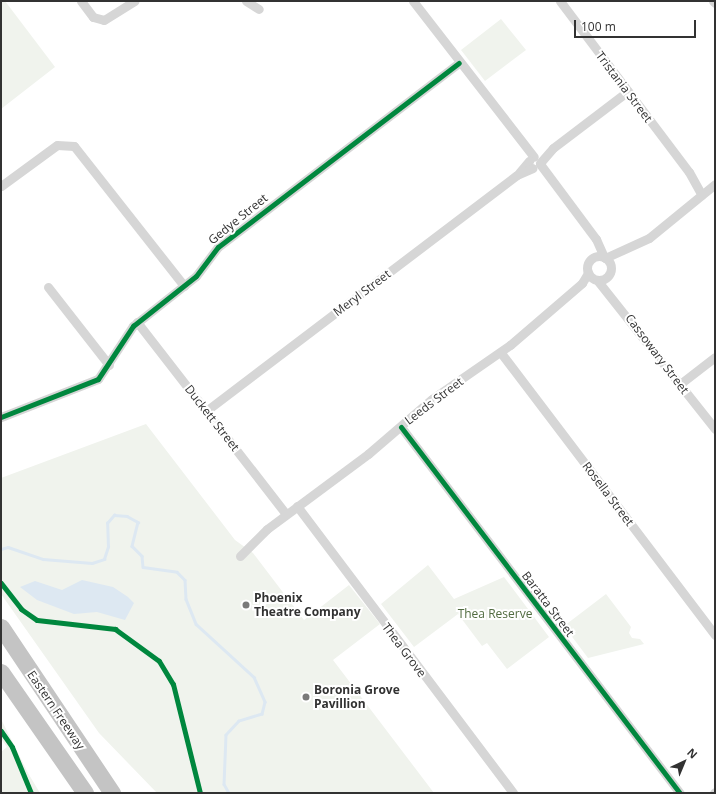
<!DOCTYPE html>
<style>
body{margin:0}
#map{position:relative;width:716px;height:794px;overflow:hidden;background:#fff;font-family:"Open Sans",sans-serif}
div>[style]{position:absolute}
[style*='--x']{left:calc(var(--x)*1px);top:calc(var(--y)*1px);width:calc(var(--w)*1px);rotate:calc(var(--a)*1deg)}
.green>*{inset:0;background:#f0f3ed}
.water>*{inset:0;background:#dde8f2}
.stream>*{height:2.5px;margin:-1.25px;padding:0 1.25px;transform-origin:1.25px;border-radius:1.25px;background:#dde8f2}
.minor>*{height:9px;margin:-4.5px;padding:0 4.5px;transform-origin:4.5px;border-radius:4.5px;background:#d6d6d6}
.minor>.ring{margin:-4.5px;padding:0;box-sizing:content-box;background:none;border:9px solid #d6d6d6;border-radius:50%}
.motorway>*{height:17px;margin:-8.5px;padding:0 8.5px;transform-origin:8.5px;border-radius:8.5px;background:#c4c4c4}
.cycleway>*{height:5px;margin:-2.5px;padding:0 2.5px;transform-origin:2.5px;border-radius:2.5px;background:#00873e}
.dots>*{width:11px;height:11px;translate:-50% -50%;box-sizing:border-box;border:2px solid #fff;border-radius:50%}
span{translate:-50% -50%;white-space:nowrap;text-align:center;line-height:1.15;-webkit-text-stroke:4px #fff;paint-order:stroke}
.street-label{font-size:12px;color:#323232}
.poi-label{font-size:12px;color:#323232;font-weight:700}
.left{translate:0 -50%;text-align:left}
.park-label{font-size:12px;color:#526c41}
.frame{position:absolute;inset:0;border:2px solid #323232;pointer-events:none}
.north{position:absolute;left:664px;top:742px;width:40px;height:40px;-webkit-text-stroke:3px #fff;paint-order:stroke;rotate:44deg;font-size:11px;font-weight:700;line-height:16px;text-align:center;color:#323232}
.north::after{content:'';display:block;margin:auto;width:14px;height:18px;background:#323232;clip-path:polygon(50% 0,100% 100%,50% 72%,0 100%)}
.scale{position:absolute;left:574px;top:20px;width:122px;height:18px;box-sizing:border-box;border:2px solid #323232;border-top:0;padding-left:5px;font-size:12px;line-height:14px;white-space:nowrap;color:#323232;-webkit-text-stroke:3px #fff;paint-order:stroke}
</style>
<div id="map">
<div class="green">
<i style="clip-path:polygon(1px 1px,5px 1px,55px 67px,1px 109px)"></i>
<i style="clip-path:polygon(501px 19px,526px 50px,485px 81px,461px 50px)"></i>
<i style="clip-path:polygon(146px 424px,235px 540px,253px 553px,304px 620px,349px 585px,380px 624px,333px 660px,434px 793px,157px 793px,99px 733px,1px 594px,1px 478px)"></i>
<i style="clip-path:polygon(428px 565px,454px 599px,504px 577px,549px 637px,507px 669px,487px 643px,482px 646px,458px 614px,414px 647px,381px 604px)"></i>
<i style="clip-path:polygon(606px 594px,631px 627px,629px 633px,632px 638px,640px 639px,644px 644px,588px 658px,564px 626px)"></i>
<i style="clip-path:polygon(1px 719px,28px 773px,40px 793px,1px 793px,1px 752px,7px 747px,1px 739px)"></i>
</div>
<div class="water">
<i style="clip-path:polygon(82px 580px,113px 587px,128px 597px,134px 603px,125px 620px,97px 612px,74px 614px,37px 600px,20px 587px,35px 581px,62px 590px)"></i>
</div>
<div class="stream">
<i style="--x:1;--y:549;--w:7;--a:-16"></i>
<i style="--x:8;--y:547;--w:37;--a:19"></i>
<i style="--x:43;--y:559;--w:49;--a:4.7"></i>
<i style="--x:92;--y:563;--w:13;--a:-18"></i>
<i style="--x:104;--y:559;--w:13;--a:-72"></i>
<i style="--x:108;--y:547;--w:24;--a:-92"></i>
<i style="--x:107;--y:523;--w:11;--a:-49"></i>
<i style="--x:114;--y:515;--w:13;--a:4"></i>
<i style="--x:127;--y:516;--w:13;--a:29"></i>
<i style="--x:138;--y:522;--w:25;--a:104"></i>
<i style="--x:132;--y:546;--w:14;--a:45"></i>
<i style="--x:142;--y:556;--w:11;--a:85"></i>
<i style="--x:143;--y:567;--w:34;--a:8"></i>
<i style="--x:177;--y:572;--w:11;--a:45"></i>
<i style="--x:185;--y:580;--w:19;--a:87"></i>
<i style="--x:186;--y:599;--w:27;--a:68"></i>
<i style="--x:196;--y:624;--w:79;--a:42.4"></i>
<i style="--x:254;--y:677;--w:27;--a:66"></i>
<i style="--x:265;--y:702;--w:12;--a:104"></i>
<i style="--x:262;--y:714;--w:24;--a:163"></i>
<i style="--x:239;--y:721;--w:19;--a:133"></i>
<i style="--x:226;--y:735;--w:49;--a:92.3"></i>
<i style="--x:224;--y:784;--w:10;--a:61"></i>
</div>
<div class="minor">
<i style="--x:81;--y:1;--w:20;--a:53"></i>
<i style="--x:93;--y:17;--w:11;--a:15"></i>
<i style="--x:104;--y:20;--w:36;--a:-32"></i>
<i style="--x:246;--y:1;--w:15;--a:32"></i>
<i style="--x:413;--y:1;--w:197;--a:52.2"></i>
<i style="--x:560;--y:1;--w:214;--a:53"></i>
<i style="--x:689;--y:172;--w:26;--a:61"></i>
<i style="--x:713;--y:1;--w:3;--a:45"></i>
<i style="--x:540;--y:163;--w:20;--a:-49"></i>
<i style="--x:553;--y:148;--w:94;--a:-37.2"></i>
<i style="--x:540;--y:164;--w:94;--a:53.3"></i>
<i style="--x:596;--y:239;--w:20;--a:66"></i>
<i style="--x:519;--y:173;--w:16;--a:-50"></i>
<i style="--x:1;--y:186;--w:69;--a:-36.2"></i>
<i style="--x:57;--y:145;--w:17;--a:3"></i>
<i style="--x:74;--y:146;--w:178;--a:51.8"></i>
<i class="ring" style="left:587px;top:256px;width:15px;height:15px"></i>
<i style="--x:605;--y:258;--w:48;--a:-24.4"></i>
<i style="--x:649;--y:238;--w:85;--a:-39.3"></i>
<i style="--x:597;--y:280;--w:190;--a:51.6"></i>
<i style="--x:48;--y:287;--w:99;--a:52"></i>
<i style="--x:137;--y:322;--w:243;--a:52.2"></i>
<i style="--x:501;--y:353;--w:354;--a:52.8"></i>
<i style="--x:680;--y:384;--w:44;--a:-37.6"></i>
<i style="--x:206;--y:411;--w:390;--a:-37.2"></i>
<i style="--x:517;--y:175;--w:17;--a:-24"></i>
<i style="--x:1;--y:417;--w:104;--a:-21.4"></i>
<i style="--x:98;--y:379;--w:64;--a:-56.6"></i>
<i style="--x:133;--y:326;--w:80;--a:-38.4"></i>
<i style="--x:196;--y:276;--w:36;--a:-53"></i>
<i style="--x:218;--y:247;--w:303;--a:-37.4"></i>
<i style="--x:401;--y:427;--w:460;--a:52.7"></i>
<i style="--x:297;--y:506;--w:359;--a:53"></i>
<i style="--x:240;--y:556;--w:38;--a:-45"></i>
<i style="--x:267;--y:529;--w:126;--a:-36.6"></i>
<i style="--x:368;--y:454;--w:84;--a:-40.7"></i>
<i style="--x:432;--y:399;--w:95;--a:-34.7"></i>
<i style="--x:510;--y:345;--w:95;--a:-40.7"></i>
<i style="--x:582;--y:283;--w:12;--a:-59"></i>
<i style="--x:714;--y:793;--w:1;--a:-45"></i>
</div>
<div class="motorway">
<i style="--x:1;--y:627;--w:200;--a:56.2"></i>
<i style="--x:1;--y:672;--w:147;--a:55.2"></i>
</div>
<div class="cycleway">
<i style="--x:1;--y:417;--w:104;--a:-21.4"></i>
<i style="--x:98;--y:379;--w:64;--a:-56.6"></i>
<i style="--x:133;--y:326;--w:80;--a:-38.4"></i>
<i style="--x:196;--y:276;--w:36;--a:-53"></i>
<i style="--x:218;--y:247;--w:303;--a:-37.4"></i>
<i style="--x:401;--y:427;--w:460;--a:52.7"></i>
<i style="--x:1;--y:583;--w:33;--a:52"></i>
<i style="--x:21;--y:609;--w:19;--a:35"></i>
<i style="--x:37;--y:620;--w:79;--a:6.6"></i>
<i style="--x:115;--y:629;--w:54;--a:36"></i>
<i style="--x:159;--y:661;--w:27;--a:59"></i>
<i style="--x:173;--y:684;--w:112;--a:76.1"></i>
<i style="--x:1;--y:731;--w:19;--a:55"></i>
<i style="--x:12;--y:747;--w:50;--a:67.6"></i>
</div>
<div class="dots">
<i style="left:246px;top:605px;background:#7a7a7a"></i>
<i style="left:306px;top:697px;background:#7a7a7a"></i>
</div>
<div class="street-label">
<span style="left:624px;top:87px;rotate:53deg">Tristania Street</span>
<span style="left:238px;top:219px;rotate:-39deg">Gedye Street</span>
<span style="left:362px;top:293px;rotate:-37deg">Meryl Street</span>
<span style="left:657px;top:354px;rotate:53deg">Cassowary Street</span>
<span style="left:434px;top:401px;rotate:-37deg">Leeds Street</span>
<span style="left:212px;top:418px;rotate:52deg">Duckett Street</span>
<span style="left:608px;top:494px;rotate:53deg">Rosella Street</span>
<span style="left:548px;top:604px;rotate:53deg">Baratta Street</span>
<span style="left:404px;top:650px;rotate:53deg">Thea Grove</span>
<span style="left:56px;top:710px;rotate:56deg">Eastern Freeway</span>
</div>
<div class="poi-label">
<span class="left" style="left:254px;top:605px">Phoenix<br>Theatre Company</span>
<span class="left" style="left:314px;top:697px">Boronia Grove<br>Pavillion</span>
</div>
<div class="park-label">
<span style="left:495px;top:614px">Thea Reserve</span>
</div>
<div class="frame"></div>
<div class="north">N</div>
<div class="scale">100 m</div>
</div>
